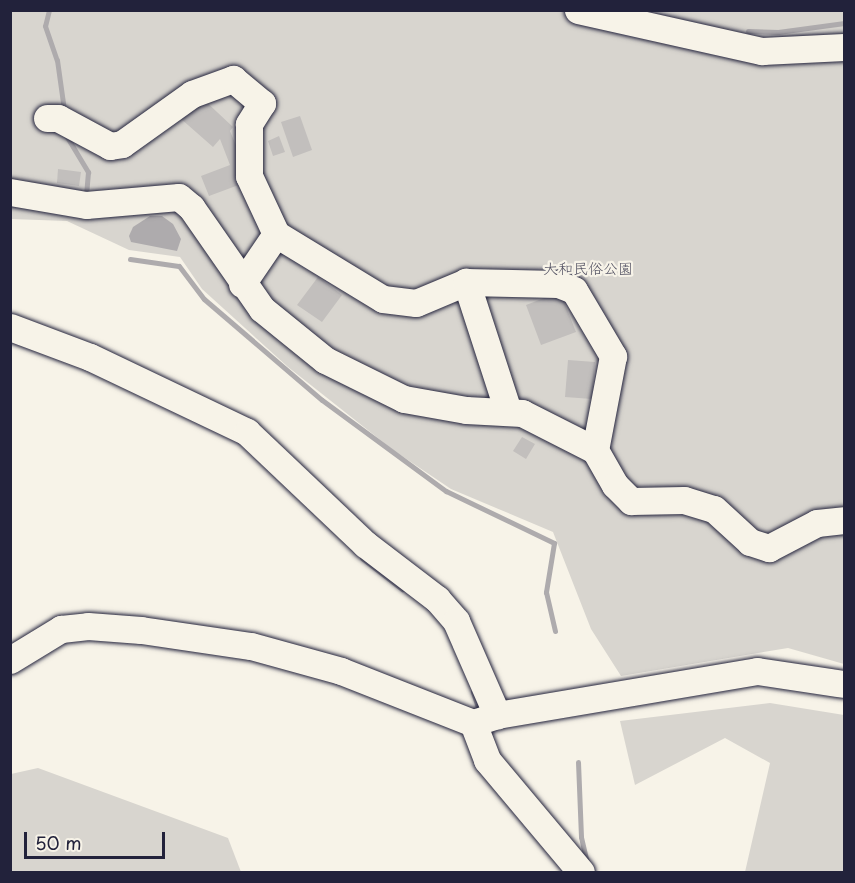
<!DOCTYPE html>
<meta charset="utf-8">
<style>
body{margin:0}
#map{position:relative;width:855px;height:883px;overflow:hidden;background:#f7f3e8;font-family:"Playpen Sans","Klee One",sans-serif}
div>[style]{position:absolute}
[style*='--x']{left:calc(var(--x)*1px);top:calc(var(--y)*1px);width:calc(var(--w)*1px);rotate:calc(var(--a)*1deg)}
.green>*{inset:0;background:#d8d5cf}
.water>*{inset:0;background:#aeabad}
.stream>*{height:5px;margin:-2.5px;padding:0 2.5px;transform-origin:2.5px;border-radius:2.5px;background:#aeabad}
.building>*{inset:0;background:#c2bfbd}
.roads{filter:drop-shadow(0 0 2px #22223b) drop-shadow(0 0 2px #22223b)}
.minor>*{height:27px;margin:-13.5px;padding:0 13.5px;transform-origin:13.5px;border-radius:13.5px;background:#f7f3e8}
span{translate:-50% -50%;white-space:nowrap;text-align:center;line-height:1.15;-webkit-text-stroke:4.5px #f7f3e8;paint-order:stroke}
.park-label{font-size:15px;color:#504f60}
.frame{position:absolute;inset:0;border:12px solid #22223b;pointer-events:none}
.scale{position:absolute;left:24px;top:832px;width:141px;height:27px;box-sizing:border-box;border:3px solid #22223b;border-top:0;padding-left:8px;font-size:18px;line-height:21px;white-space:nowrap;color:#22223b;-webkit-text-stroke:4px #f7f3e8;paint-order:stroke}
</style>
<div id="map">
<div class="green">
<i style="clip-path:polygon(11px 11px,844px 11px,844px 664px,788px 648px,621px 676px,591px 629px,553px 532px,451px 489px,393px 450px,288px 367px,202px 289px,180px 257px,129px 250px,67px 221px,11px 219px)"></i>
<i style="clip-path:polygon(770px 703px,844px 715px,844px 872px,745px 872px,770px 763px,725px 738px,635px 785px,620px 721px)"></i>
<i style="clip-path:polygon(38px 768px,228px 838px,241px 872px,11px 872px,11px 774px)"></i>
</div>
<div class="water">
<i style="clip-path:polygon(150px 216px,162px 216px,173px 224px,181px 239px,177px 251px,131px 242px,129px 236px,133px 227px)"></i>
</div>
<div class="stream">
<i style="--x:49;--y:10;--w:16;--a:104"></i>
<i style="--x:45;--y:26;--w:36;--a:71"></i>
<i style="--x:57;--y:60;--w:50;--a:82"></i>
<i style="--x:748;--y:31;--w:30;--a:2"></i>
<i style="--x:778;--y:32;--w:67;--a:-7.8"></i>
<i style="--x:64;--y:132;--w:47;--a:59"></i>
<i style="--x:88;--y:172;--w:24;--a:95"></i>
<i style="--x:130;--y:259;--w:49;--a:8.1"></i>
<i style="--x:179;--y:266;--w:41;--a:52.9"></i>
<i style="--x:204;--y:299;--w:155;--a:40.6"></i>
<i style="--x:322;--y:400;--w:154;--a:36.3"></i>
<i style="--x:446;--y:491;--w:120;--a:25.7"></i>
<i style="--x:554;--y:543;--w:50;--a:99.3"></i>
<i style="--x:546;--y:592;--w:40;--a:77"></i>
<i style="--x:362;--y:558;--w:51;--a:37.8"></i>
<i style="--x:473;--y:692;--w:20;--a:72"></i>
<i style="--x:578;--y:762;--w:75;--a:87.7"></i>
<i style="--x:581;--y:837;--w:26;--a:77"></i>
</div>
<div class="building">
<i style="clip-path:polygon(201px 97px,233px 127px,230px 131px,242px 160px,244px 183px,209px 196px,201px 176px,230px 165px,220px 139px,213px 147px,180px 118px)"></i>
<i style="clip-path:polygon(300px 116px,312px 150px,293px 157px,281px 122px)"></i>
<i style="clip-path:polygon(279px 136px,285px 152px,273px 156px,268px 141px)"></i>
<i style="clip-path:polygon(58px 169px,81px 172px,79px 186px,57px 183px)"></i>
<i style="clip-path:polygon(318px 277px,342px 295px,322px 322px,297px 305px)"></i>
<i style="clip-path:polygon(560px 292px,576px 332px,541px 345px,526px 305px)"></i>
<i style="clip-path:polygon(568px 360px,595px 362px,592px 399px,565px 397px)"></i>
<i style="clip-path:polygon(522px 437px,535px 444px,526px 459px,513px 451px)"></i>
</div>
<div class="roads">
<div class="minor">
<i style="--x:578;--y:10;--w:189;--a:12.6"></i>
<i style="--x:762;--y:51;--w:82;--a:-2.8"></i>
<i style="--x:47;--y:118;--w:11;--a:0"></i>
<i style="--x:58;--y:118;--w:59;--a:28.3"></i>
<i style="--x:110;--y:146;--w:12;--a:-9"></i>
<i style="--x:122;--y:144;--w:86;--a:-35.5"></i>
<i style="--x:192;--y:94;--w:44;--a:-20.1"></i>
<i style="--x:233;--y:79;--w:38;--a:40"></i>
<i style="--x:262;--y:103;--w:25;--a:122"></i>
<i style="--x:249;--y:124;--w:52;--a:90"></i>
<i style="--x:249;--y:176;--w:64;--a:65"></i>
<i style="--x:276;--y:234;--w:125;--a:31.3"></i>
<i style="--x:383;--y:299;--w:33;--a:7"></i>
<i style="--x:416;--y:303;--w:54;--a:-22.8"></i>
<i style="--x:10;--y:192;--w:77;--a:9.7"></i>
<i style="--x:86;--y:205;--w:93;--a:-4.9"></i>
<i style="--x:179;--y:197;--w:16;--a:40"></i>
<i style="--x:191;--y:207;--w:124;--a:55.2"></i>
<i style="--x:262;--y:309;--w:81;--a:39"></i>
<i style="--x:325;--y:360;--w:88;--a:26.3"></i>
<i style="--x:404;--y:399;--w:63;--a:10.1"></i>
<i style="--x:466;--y:410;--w:56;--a:3.1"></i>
<i style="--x:522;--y:413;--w:82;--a:26.9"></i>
<i style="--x:595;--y:450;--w:40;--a:60.3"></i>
<i style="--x:615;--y:485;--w:23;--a:45"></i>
<i style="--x:631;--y:501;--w:53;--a:-1.1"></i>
<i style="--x:684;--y:500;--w:31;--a:17"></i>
<i style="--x:714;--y:509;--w:49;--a:42.5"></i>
<i style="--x:750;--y:542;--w:20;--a:18"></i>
<i style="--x:769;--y:548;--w:54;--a:-27.5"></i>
<i style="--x:817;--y:523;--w:27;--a:-6"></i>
<i style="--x:242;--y:284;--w:60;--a:-55.8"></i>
<i style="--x:10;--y:327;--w:85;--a:20.6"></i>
<i style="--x:90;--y:357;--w:174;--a:25.5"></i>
<i style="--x:247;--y:432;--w:163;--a:43.5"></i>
<i style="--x:365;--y:544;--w:91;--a:37.4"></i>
<i style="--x:437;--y:599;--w:29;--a:49"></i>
<i style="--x:456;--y:621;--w:103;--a:66.4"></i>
<i style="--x:508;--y:411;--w:136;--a:-108"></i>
<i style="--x:466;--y:282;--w:92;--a:1.2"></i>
<i style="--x:558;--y:284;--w:17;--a:21"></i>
<i style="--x:574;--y:290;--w:77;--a:59.4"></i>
<i style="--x:613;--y:356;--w:96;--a:100.8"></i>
<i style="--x:10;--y:660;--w:60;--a:-31.3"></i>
<i style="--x:61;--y:629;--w:27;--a:-6"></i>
<i style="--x:88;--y:626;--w:53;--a:4.3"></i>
<i style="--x:141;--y:630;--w:111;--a:8.3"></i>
<i style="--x:251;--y:646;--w:93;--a:15.5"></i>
<i style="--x:341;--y:671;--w:142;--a:21.5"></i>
<i style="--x:473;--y:723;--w:25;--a:-18"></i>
<i style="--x:497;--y:715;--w:264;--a:-9.6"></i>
<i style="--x:757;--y:671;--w:88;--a:8.5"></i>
<i style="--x:473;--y:723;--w:40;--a:69"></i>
<i style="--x:487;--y:760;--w:146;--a:50"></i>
</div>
</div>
<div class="park-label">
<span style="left:588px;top:268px">大和民俗公園</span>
</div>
<div class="frame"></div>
<div class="scale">50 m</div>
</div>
